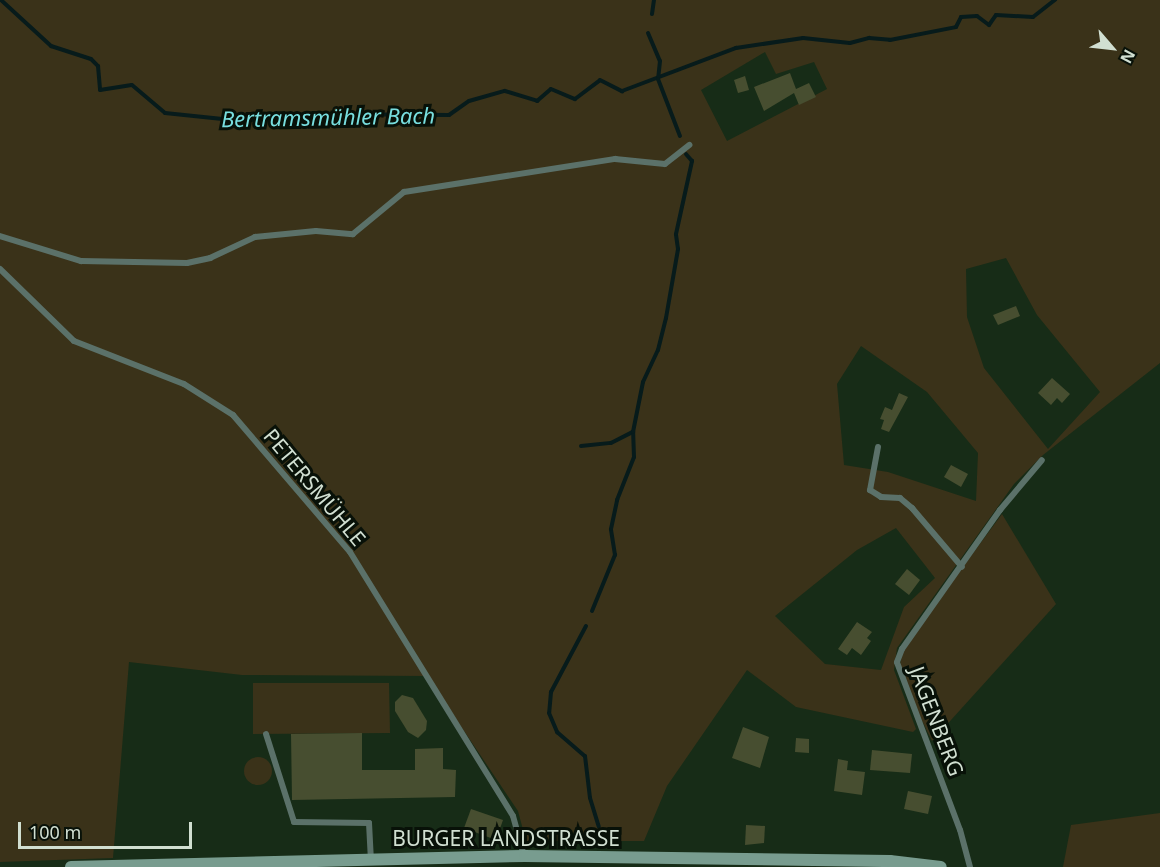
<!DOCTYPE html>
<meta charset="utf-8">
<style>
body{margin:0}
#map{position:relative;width:1160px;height:867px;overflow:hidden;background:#172c17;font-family:"Noto Sans",sans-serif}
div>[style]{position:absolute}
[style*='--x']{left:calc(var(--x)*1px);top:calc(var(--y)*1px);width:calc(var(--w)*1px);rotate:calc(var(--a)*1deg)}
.green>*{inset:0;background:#3a3219}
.round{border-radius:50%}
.stream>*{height:4px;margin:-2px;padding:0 2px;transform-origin:2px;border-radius:2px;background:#071b1b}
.building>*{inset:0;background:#474e30}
.service>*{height:6px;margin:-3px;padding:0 3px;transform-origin:3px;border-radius:3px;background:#5b7169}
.secondary>*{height:12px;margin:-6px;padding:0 6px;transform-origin:6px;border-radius:6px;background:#789c8f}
span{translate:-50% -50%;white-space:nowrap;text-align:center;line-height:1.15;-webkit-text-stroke:6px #081108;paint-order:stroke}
.street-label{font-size:21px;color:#d1dfd1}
.water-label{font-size:22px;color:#78dfdf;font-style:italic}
.north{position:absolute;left:1082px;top:18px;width:60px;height:60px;-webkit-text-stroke:4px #081108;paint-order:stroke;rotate:118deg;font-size:16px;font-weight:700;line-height:24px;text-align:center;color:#d1dfd1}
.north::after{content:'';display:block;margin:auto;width:21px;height:27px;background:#d1dfd1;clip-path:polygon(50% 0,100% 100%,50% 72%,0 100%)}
.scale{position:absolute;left:18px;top:822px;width:174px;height:27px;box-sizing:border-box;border:3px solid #d1dfd1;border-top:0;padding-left:8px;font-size:18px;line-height:21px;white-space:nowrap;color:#d1dfd1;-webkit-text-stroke:4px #081108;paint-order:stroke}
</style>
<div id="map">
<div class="green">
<i style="clip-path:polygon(evenodd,0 0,1160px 0,1160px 363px,1043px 455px,1014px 484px,897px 648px,894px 670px,916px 729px,913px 732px,796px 707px,747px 670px,667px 786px,644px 841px,526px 841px,518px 811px,427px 676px,242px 675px,129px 662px,113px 858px,0 862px,0 0,765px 52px,776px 74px,814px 62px,827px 89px,727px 141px,701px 90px,765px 52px,0 0,1006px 258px,1037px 315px,1100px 392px,1048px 449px,984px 368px,967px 317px,966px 269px,1006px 258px,0 0,861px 346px,927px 392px,978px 453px,976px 501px,888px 472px,844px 465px,837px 384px,861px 346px,0 0,896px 528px,935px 578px,904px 607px,881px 670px,825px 664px,775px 616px,857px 550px,896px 528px)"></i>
<i style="clip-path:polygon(1002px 514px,1056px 604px,932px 741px,899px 674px,902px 649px)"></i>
<i style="clip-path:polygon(253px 683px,389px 683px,390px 733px,253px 734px)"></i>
<i class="round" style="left:244px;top:757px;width:28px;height:28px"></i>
<i style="clip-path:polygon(1160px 813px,1160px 867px,1063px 867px,1071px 825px)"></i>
</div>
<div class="stream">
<i style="--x:1;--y:0;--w:68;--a:42.6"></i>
<i style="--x:51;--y:46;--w:42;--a:18"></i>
<i style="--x:91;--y:59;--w:10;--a:45"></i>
<i style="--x:98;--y:66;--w:24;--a:85"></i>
<i style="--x:100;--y:90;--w:32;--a:-9"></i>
<i style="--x:132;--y:85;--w:43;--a:40.3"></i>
<i style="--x:165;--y:113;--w:77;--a:5.9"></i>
<i style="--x:242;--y:121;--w:66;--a:-6.1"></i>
<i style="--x:308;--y:114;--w:141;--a:0.4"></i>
<i style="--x:449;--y:115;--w:24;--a:-35"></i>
<i style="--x:469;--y:101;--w:37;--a:-16"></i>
<i style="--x:505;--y:91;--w:34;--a:17"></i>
<i style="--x:537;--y:101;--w:18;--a:-41"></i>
<i style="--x:551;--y:89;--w:26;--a:23"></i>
<i style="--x:575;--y:99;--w:31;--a:-37"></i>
<i style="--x:600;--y:80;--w:25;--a:27"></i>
<i style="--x:622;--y:91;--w:122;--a:-20.7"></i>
<i style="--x:736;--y:48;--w:68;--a:-8.5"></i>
<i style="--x:803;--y:38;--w:47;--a:6.1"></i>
<i style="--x:850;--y:43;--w:20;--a:-15"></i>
<i style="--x:869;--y:38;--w:21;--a:5"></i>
<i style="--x:890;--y:40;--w:67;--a:-11.1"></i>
<i style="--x:956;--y:27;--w:11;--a:-63"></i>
<i style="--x:961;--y:17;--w:16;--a:-4"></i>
<i style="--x:977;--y:16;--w:15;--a:37"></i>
<i style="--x:989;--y:25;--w:12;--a:-55"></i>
<i style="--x:996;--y:15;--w:37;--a:3"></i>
<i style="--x:1033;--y:17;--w:28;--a:-38"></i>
<i style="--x:652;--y:14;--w:14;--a:-82"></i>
<i style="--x:648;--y:33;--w:30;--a:67"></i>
<i style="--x:660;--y:61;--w:18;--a:96"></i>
<i style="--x:658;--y:79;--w:61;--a:68.9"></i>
<i style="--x:581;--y:446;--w:30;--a:-6"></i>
<i style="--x:611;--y:443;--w:25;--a:-27"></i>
<i style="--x:592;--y:611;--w:61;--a:-67.7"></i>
<i style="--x:615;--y:555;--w:26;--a:-99"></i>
<i style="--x:611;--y:529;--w:30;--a:-78"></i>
<i style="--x:617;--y:500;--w:46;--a:-68.4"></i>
<i style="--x:634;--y:457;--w:25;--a:-92"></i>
<i style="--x:633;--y:432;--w:51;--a:-78.7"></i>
<i style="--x:643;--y:382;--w:35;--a:-65"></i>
<i style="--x:658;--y:350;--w:33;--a:-76"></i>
<i style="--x:666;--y:318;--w:70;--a:-80.1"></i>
<i style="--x:678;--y:249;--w:15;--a:-98"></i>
<i style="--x:676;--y:234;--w:75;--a:-77.6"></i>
<i style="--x:692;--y:161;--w:9;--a:-131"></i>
<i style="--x:586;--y:626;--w:75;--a:117.9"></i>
<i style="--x:551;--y:692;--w:21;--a:95"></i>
<i style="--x:549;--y:713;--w:21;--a:67"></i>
<i style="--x:557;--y:732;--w:37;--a:41"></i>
<i style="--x:585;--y:756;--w:42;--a:83.2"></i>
<i style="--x:590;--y:798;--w:30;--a:73"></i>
</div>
<div class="building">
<i style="clip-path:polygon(790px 73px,796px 89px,809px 83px,816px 97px,799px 105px,794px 93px,764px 111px,754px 87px)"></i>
<i style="clip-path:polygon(745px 76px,749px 90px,738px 93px,734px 80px)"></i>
<i style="clip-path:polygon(1016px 306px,1020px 316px,998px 325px,993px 315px)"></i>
<i style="clip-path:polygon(1052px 378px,1070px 394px,1062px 403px,1057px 398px,1051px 405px,1038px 393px)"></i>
<i style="clip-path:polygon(899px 393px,908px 397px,889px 432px,881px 429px,884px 420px,880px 419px,885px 407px,892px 410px)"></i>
<i style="clip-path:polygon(951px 465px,968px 474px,961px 487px,944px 477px)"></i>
<i style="clip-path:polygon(907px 569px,920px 580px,909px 595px,895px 584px)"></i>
<i style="clip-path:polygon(857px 622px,872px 632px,867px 638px,871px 641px,861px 655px,852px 648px,847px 655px,838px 649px)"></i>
<i style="clip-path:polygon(402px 695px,413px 698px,427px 721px,426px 730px,418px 738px,408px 732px,395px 711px,395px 702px)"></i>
<i style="clip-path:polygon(743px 727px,769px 737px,760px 768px,732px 758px)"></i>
<i style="clip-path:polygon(362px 733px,362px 770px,415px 770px,415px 749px,443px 748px,443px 769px,456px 770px,455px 797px,292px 800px,291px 734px)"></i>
<i style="clip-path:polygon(796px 738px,809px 739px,809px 753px,795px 752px)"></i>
<i style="clip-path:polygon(872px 750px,912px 754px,910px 773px,870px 770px)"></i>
<i style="clip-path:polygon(838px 759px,848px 761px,847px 770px,865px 772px,862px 795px,834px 791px)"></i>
<i style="clip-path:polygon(908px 791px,932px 796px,928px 814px,904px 809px)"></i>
<i style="clip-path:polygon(471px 809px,503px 820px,496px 840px,464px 828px)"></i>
<i style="clip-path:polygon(746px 825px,765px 826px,764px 843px,745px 845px)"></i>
</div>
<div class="service">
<i style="--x:0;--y:236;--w:85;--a:17.2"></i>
<i style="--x:81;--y:261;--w:106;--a:1.1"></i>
<i style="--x:187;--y:263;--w:24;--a:-12"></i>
<i style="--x:210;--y:258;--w:50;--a:-25"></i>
<i style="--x:255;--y:237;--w:61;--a:-5.6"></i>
<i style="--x:316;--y:231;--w:37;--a:5"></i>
<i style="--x:353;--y:234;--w:66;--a:-39.5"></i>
<i style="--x:404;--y:192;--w:214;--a:-8.9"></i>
<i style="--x:615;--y:159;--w:50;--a:5.7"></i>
<i style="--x:665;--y:164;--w:31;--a:-38"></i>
<i style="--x:0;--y:269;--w:103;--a:44.2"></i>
<i style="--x:74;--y:341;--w:118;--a:21.4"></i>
<i style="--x:184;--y:384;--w:58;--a:32.3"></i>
<i style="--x:233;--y:415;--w:180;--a:49.5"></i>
<i style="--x:350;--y:552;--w:310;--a:58.3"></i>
<i style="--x:513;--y:816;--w:41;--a:74.6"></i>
<i style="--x:878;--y:447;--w:44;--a:100.5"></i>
<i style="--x:870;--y:490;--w:13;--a:32"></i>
<i style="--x:881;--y:497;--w:19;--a:3"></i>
<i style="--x:900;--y:498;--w:16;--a:40"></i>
<i style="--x:912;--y:508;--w:77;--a:49.7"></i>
<i style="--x:266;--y:734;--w:92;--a:72.3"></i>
<i style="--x:294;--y:822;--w:75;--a:0.8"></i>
<i style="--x:369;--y:823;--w:35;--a:87"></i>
<i style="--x:970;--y:867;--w:38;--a:-105"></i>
<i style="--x:960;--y:830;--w:179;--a:-110.6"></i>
<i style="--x:897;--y:662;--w:14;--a:-69"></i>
<i style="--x:902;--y:649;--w:170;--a:-54.8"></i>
<i style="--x:1000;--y:510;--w:65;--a:-50"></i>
</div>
<div class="secondary">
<i style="--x:71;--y:867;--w:454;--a:-1.4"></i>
<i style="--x:525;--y:856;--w:365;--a:0.8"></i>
<i style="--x:890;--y:861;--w:51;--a:6.7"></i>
</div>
<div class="street-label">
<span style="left:315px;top:487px;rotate:50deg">PETERSMÜHLE</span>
<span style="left:937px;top:721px;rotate:69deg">JAGENBERG</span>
<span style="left:506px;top:838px">BURGER LANDSTRASSE</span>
</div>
<div class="water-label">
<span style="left:328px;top:117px;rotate:-1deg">Bertramsmühler Bach</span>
</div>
<div class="north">N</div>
<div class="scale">100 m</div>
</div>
